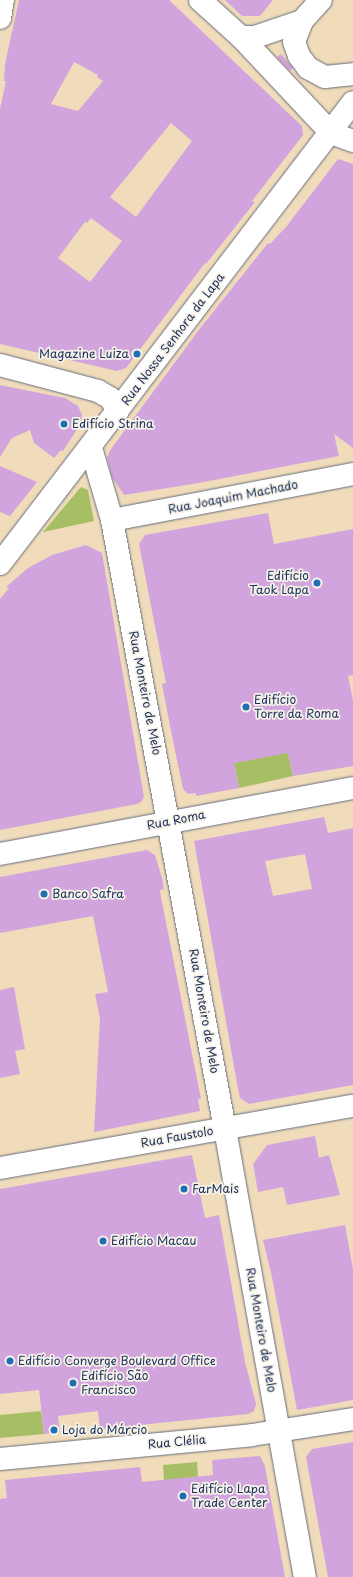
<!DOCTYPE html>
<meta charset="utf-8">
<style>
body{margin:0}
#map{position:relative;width:353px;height:1577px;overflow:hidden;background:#f0dcba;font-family:"Playpen Sans",sans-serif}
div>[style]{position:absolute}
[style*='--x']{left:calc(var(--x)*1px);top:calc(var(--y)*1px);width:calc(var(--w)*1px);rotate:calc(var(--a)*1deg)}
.green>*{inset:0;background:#a7bf64}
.building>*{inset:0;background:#d2a4dd}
.roads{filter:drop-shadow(0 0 1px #666c7e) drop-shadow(0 0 1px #666c7e)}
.minor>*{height:22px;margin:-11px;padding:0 11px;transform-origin:11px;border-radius:11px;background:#fff}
.major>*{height:22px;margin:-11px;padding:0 11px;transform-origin:11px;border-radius:11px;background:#fff}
.dots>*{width:11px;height:11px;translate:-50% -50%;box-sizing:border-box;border:2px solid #f7f3e8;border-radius:50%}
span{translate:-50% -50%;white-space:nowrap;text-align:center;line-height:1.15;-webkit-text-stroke:3.5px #f7f3e8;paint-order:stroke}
.street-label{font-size:12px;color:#1b2f5e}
.poi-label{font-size:12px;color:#1b2f5e}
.right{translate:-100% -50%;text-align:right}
.left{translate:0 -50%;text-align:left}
</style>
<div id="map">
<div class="green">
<i style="clip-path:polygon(81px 487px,88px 490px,94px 521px,43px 532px)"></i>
<i style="clip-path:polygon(288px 752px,293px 776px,239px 788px,234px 763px)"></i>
<i style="clip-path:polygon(41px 1411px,44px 1434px,0 1438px,0 1415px)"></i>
<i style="clip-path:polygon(197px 1462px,198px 1477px,164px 1480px,163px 1465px)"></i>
</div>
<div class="building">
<i style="clip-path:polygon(evenodd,19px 0,169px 0,302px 126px,303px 135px,252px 201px,255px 202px,206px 264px,205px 263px,126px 368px,117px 371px,0 344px,0 109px,6px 81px,4px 81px,5px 64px,19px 0,74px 62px,98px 75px,97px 77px,103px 81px,78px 111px,51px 104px,74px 62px,19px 0,171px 123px,192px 141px,136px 217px,110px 197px,171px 123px,19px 0,91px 218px,122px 241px,90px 282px,58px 258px,85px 222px,87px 223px,91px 218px)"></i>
<i style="clip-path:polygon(225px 0,273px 0,260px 16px,242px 16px)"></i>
<i style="clip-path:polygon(281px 54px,293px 68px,290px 71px,277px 57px)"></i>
<i style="clip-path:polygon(338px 159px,353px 164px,353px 448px,334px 434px,339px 456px,193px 484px,124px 495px,112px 477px,107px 458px,111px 449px,198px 331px,268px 243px,270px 244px,286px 227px)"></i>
<i style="clip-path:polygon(0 385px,65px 398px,78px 406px,82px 415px,81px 423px,63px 451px,61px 450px,54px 458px,34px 443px,30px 430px,12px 438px,0 457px)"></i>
<i style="clip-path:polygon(0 466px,37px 482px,10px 516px,0 512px)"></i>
<i style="clip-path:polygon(268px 513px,274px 544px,353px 529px,353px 675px,348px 676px,353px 700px,353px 766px,293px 776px,288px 753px,234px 763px,239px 788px,196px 796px,196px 793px,188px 794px,183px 789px,170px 726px,162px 684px,166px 683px,139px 544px,145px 535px)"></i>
<i style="clip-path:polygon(86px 545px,102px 553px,144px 797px,141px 802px,137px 804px,0 830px,0 599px,9px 588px,6px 587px,28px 568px,52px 555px)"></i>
<i style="clip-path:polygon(evenodd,324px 817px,328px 833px,353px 828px,353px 1085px,249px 1104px,240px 1098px,238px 1089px,194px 841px,324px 817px,305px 854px,312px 889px,273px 896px,265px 861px,305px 854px)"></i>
<i style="clip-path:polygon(147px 850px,155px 855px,162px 878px,164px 889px,160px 890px,160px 892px,201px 1099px,198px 1099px,200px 1111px,94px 1132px,100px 1019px,95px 994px,108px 992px,93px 916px,0 933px,0 877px)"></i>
<i style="clip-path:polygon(14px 987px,25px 1049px,15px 1051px,20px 1074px,0 1078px,0 990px)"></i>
<i style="clip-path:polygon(315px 1136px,319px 1158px,329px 1155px,340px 1195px,287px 1205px,283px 1187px,258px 1192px,253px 1164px,267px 1145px)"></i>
<i style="clip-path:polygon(192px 1155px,205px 1218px,219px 1215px,245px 1362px,256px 1404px,254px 1411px,248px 1414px,100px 1429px,98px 1411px,58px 1416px,60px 1432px,44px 1434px,39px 1390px,0 1394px,0 1189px)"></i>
<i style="clip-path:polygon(345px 1225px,353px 1269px,353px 1400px,297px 1410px,272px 1277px,263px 1240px)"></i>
<i style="clip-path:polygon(353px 1442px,353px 1577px,328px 1577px,306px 1457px,312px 1449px)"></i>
<i style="clip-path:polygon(260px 1456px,265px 1466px,285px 1577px,0 1577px,0 1499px,7px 1498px,5px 1480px,140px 1467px,142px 1482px,162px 1480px,213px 1475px,212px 1460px)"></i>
</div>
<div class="roads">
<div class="minor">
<i style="--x:200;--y:0;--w:55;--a:42.1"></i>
<i style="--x:241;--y:37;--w:132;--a:46.8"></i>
<i style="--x:331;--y:133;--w:23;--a:20"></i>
<i style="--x:0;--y:18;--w:18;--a:-81"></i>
<i style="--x:241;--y:37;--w:14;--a:0"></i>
<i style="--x:255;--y:37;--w:50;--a:-18.8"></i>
<i style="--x:302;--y:21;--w:28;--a:-48"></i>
<i style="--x:0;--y:365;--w:101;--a:14.9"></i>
<i style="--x:98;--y:391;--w:14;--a:30"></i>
<i style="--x:110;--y:398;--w:15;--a:58"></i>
<i style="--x:91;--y:448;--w:75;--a:73.7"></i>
<i style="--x:112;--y:520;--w:619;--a:79.49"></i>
<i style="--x:225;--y:1129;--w:455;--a:79.9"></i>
<i style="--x:112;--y:520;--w:245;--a:-10.8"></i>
<i style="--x:0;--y:854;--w:359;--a:-10.6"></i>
<i style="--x:0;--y:1168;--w:358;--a:-10"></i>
</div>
<div class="major">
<i style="--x:302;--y:21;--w:22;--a:111"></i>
<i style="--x:294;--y:42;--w:15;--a:70"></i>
<i style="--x:299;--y:56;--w:15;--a:53"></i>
<i style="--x:308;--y:68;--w:19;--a:28"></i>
<i style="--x:325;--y:77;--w:28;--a:-6"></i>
<i style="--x:0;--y:564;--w:581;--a:-52.62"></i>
<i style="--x:0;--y:1459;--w:253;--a:-5.4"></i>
<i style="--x:252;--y:1435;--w:102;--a:-9"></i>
</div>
</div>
<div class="dots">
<i style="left:137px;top:354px;background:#1f6fb2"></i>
<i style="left:64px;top:424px;background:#1f6fb2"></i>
<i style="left:317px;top:583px;background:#1f6fb2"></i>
<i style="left:246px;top:707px;background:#1f6fb2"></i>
<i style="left:44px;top:894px;background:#1f6fb2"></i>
<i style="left:184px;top:1189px;background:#1f6fb2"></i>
<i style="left:103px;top:1241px;background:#1f6fb2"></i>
<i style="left:10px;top:1361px;background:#1f6fb2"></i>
<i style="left:73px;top:1383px;background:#1f6fb2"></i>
<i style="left:54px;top:1430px;background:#1f6fb2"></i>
<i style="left:183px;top:1496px;background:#1f6fb2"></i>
</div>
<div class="street-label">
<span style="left:173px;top:339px;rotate:-53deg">Rua Nossa Senhora da Lapa</span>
<span style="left:233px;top:497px;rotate:-11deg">Rua Joaquim Machado</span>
<span style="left:145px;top:693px;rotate:79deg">Rua Monteiro de Melo</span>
<span style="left:176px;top:820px;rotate:-11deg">Rua Roma</span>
<span style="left:204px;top:1011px;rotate:80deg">Rua Monteiro de Melo</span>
<span style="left:177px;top:1137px;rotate:-10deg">Rua Faustolo</span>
<span style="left:261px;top:1330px;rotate:80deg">Rua Monteiro de Melo</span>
<span style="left:177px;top:1442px;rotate:-5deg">Rua Clélia</span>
</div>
<div class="poi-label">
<span class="right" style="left:129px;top:354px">Magazine Luiza</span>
<span class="left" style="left:72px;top:424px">Edifício Strina</span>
<span class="right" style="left:309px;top:583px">Edifício<br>Taok Lapa</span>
<span class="left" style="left:254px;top:707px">Edifício<br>Torre da Roma</span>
<span class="left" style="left:52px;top:894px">Banco Safra</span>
<span class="left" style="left:192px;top:1189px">FarMais</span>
<span class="left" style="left:111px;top:1241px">Edifício Macau</span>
<span class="left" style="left:18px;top:1361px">Edifício Converge Boulevard Office</span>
<span class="left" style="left:81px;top:1383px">Edifício São<br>Francisco</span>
<span class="left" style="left:62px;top:1430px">Loja do Márcio</span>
<span class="left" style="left:191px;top:1496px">Edifício Lapa<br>Trade Center</span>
</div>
</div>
